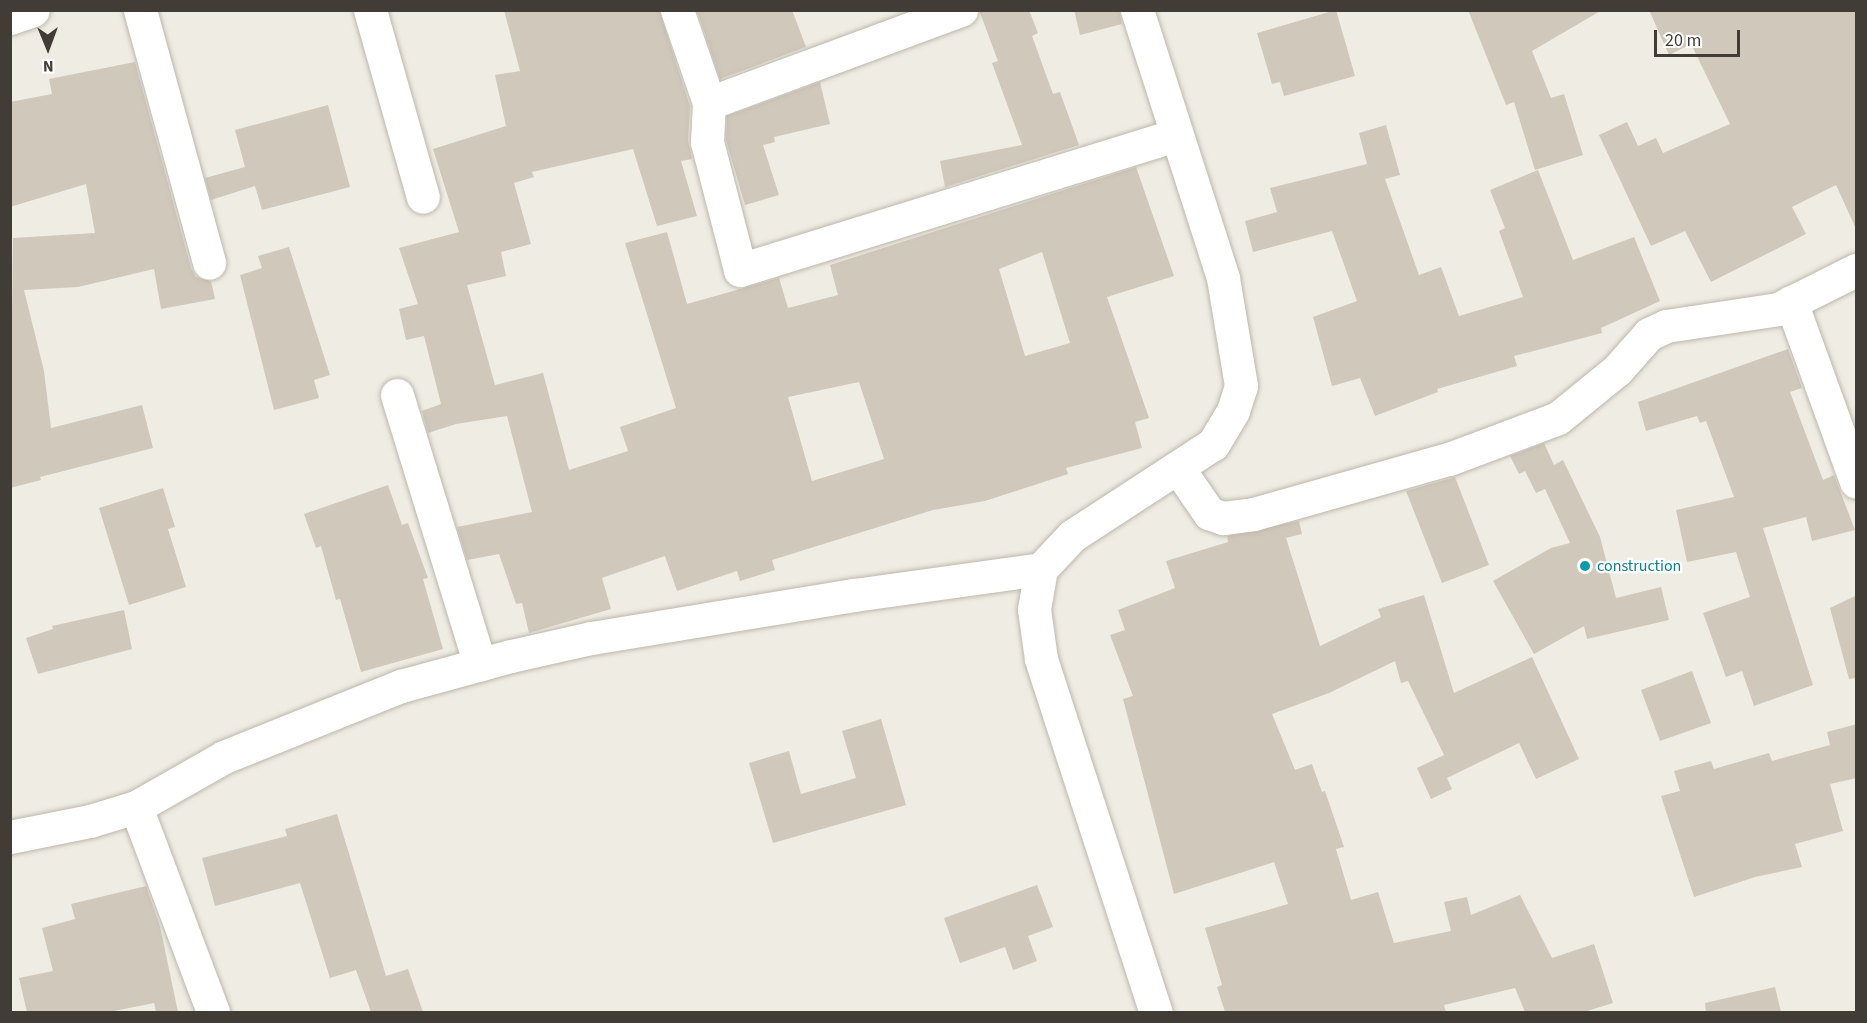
<!DOCTYPE html>
<style>
body{margin:0}
#map{position:relative;width:1867px;height:1023px;overflow:hidden;background:#efece4;font-family:"Source Sans 3",sans-serif}
div>[style]{position:absolute}
[style*='--x']{left:calc(var(--x)*1px);top:calc(var(--y)*1px);width:calc(var(--w)*1px);rotate:calc(var(--a)*1deg)}
.building>*{inset:0;background:#d0c8bb}
.roads{filter:drop-shadow(0 0 2px #bdb7ab) drop-shadow(0 0 2px #bdb7ab)}
.minor>*{height:33px;margin:-16.5px;padding:0 16.5px;transform-origin:16.5px;border-radius:16.5px;background:#fff}
.dots>*{width:16px;height:16px;translate:-50% -50%;box-sizing:border-box;border:3px solid #fff;border-radius:50%}
span{translate:-50% -50%;white-space:nowrap;text-align:center;line-height:1.15;-webkit-text-stroke:4.5px #fff;paint-order:stroke}
.culture-label{font-size:16px;color:#0d838f}
.left{translate:0 -50%;text-align:left}
.frame{position:absolute;inset:0;border:12px solid #413c35;pointer-events:none}
.north{position:absolute;left:18px;top:18px;width:60px;height:60px;-webkit-text-stroke:4px #fff;paint-order:stroke;rotate:179deg;font-size:16px;font-weight:700;line-height:24px;text-align:center;color:#413c35}
.north::after{content:'';display:block;margin:auto;width:21px;height:27px;background:#413c35;clip-path:polygon(50% 0,100% 100%,50% 72%,0 100%)}
.scale{position:absolute;left:1654px;top:30px;width:86px;height:27px;box-sizing:border-box;border:3px solid #413c35;border-top:0;padding-left:8px;font-size:18px;line-height:21px;white-space:nowrap;color:#413c35;-webkit-text-stroke:4px #fff;paint-order:stroke}
</style>
<div id="map">
<div class="building">
<i style="clip-path:polygon(evenodd,504px 10px,659px 10px,690px 106px,688px 141px,692px 159px,681px 161px,697px 216px,657px 226px,633px 149px,532px 172px,534px 177px,514px 183px,531px 244px,501px 252px,506px 276px,467px 285px,495px 385px,543px 373px,569px 470px,628px 451px,620px 427px,676px 408px,625px 243px,667px 232px,687px 304px,779px 278px,788px 308px,838px 295px,830px 265px,1136px 167px,1174px 276px,1107px 297px,1149px 418px,1135px 422px,1142px 448px,1066px 468px,1068px 474px,985px 501px,933px 510px,772px 560px,775px 570px,740px 581px,737px 571px,677px 591px,665px 556px,602px 578px,611px 609px,529px 633px,522px 603px,516px 604px,499px 554px,467px 560px,457px 527px,532px 512px,507px 416px,456px 424px,428px 433px,422px 411px,441px 404px,424px 336px,406px 340px,399px 309px,418px 304px,399px 248px,459px 232px,433px 149px,506px 126px,495px 75px,520px 71px,504px 10px,1042px 252px,1070px 343px,1025px 356px,999px 269px,1042px 252px,504px 10px,859px 382px,884px 459px,812px 481px,788px 397px,859px 382px)"></i>
<i style="clip-path:polygon(697px 10px,792px 10px,806px 47px,720px 79px)"></i>
<i style="clip-path:polygon(979px 10px,1029px 10px,1038px 33px,1032px 36px,1053px 94px,1060px 92px,1079px 145px,945px 187px,940px 161px,1022px 145px,992px 63px,998px 61px)"></i>
<i style="clip-path:polygon(1074px 10px,1119px 10px,1122px 24px,1080px 35px)"></i>
<i style="clip-path:polygon(1336px 10px,1355px 76px,1284px 96px,1280px 82px,1272px 84px,1257px 33px)"></i>
<i style="clip-path:polygon(1468px 10px,1602px 10px,1532px 51px,1551px 98px,1564px 94px,1583px 155px,1535px 170px,1514px 102px,1506px 105px)"></i>
<i style="clip-path:polygon(1649px 10px,1857px 10px,1857px 231px,1836px 185px,1792px 207px,1806px 234px,1711px 282px,1685px 231px,1651px 246px,1599px 135px,1627px 122px,1638px 146px,1656px 138px,1663px 153px,1730px 124px,1691px 44px,1669px 55px)"></i>
<i style="clip-path:polygon(135px 62px,191px 268px,196px 277px,211px 281px,215px 299px,161px 309px,154px 269px,78px 287px,24px 290px,44px 371px,51px 428px,142px 405px,153px 448px,40px 477px,41px 480px,10px 488px,13px 238px,95px 233px,86px 184px,10px 207px,10px 102px,52px 94px,49px 79px)"></i>
<i style="clip-path:polygon(820px 82px,830px 124px,774px 137px,775px 142px,763px 145px,779px 195px,745px 205px,726px 140px,727px 116px)"></i>
<i style="clip-path:polygon(328px 105px,350px 187px,262px 210px,255px 186px,211px 200px,205px 178px,245px 167px,235px 130px)"></i>
<i style="clip-path:polygon(1386px 125px,1400px 175px,1385px 179px,1419px 275px,1441px 267px,1459px 316px,1523px 297px,1499px 231px,1505px 228px,1490px 190px,1538px 170px,1573px 260px,1634px 237px,1660px 301px,1601px 328px,1602px 333px,1514px 356px,1517px 366px,1437px 389px,1438px 392px,1375px 416px,1360px 378px,1332px 386px,1313px 317px,1357px 301px,1332px 231px,1253px 252px,1245px 221px,1277px 212px,1270px 188px,1367px 164px,1359px 133px)"></i>
<i style="clip-path:polygon(289px 247px,330px 375px,314px 380px,319px 398px,274px 410px,240px 275px,262px 268px,258px 256px)"></i>
<i style="clip-path:polygon(1788px 349px,1802px 388px,1790px 392px,1823px 480px,1834px 475px,1855px 530px,1812px 541px,1806px 517px,1763px 528px,1813px 685px,1754px 706px,1742px 671px,1726px 677px,1703px 613px,1750px 597px,1736px 552px,1687px 562px,1676px 510px,1734px 497px,1706px 421px,1700px 423px,1697px 416px,1646px 431px,1638px 402px)"></i>
<i style="clip-path:polygon(1544px 443px,1554px 465px,1563px 460px,1600px 537px,1616px 598px,1661px 587px,1669px 620px,1587px 639px,1584px 626px,1534px 654px,1493px 581px,1551px 548px,1570px 543px,1545px 489px,1536px 493px,1525px 471px,1519px 474px,1510px 456px)"></i>
<i style="clip-path:polygon(1455px 477px,1489px 565px,1442px 583px,1406px 491px)"></i>
<i style="clip-path:polygon(388px 485px,402px 525px,408px 523px,428px 578px,423px 579px,443px 649px,361px 672px,340px 599px,336px 600px,321px 546px,316px 548px,304px 514px)"></i>
<i style="clip-path:polygon(163px 488px,175px 527px,168px 529px,186px 587px,129px 605px,99px 508px)"></i>
<i style="clip-path:polygon(1299px 521px,1302px 534px,1286px 538px,1320px 646px,1381px 617px,1378px 609px,1424px 595px,1454px 693px,1532px 657px,1579px 759px,1536px 779px,1519px 743px,1447px 778px,1452px 789px,1431px 799px,1417px 768px,1444px 755px,1408px 681px,1401px 683px,1395px 661px,1329px 693px,1272px 714px,1295px 770px,1312px 764px,1322px 792px,1325px 791px,1344px 847px,1336px 849px,1351px 900px,1378px 892px,1394px 943px,1451px 931px,1444px 902px,1467px 897px,1471px 915px,1520px 895px,1552px 958px,1594px 944px,1613px 1003px,1584px 1012px,1525px 1012px,1515px 988px,1444px 1005px,1446px 1012px,1225px 1012px,1217px 987px,1222px 985px,1205px 928px,1288px 904px,1274px 862px,1174px 894px,1123px 699px,1133px 696px,1110px 635px,1125px 630px,1118px 610px,1175px 588px,1166px 561px,1228px 542px,1227px 536px)"></i>
<i style="clip-path:polygon(1857px 595px,1857px 678px,1849px 679px,1830px 608px)"></i>
<i style="clip-path:polygon(124px 610px,132px 649px,38px 674px,26px 638px,53px 629px,52px 626px)"></i>
<i style="clip-path:polygon(1692px 671px,1711px 723px,1660px 741px,1641px 690px)"></i>
<i style="clip-path:polygon(881px 719px,906px 805px,773px 843px,749px 763px,789px 751px,801px 794px,856px 778px,842px 731px)"></i>
<i style="clip-path:polygon(1857px 724px,1857px 778px,1830px 784px,1843px 831px,1795px 844px,1802px 867px,1755px 877px,1694px 897px,1661px 796px,1680px 791px,1674px 771px,1711px 761px,1714px 769px,1769px 753px,1772px 761px,1830px 745px,1827px 732px)"></i>
<i style="clip-path:polygon(337px 814px,386px 976px,408px 969px,423px 1012px,371px 1012px,356px 970px,330px 978px,300px 883px,215px 906px,202px 858px,287px 836px,285px 829px)"></i>
<i style="clip-path:polygon(1037px 885px,1053px 927px,1028px 936px,1037px 961px,1013px 970px,1005px 947px,960px 963px,944px 918px)"></i>
<i style="clip-path:polygon(146px 886px,160px 926px,178px 1012px,156px 1012px,154px 1003px,109px 1012px,27px 1012px,19px 978px,53px 971px,42px 928px,75px 919px,71px 904px)"></i>
<i style="clip-path:polygon(1775px 987px,1781px 1012px,1706px 1012px,1705px 1003px)"></i>
</div>
<div class="roads">
<div class="minor">
<i style="--x:140;--y:10;--w:262;--a:74.7"></i>
<i style="--x:370;--y:10;--w:194;--a:74.2"></i>
<i style="--x:677;--y:10;--w:98;--a:71"></i>
<i style="--x:709;--y:103;--w:39;--a:93"></i>
<i style="--x:707;--y:142;--w:132;--a:75.5"></i>
<i style="--x:740;--y:270;--w:455;--a:-17.2"></i>
<i style="--x:1137;--y:10;--w:281;--a:72.2"></i>
<i style="--x:1223;--y:278;--w:109;--a:80.5"></i>
<i style="--x:1241;--y:386;--w:26;--a:108"></i>
<i style="--x:1233;--y:411;--w:39;--a:121"></i>
<i style="--x:1213;--y:444;--w:168;--a:146.9"></i>
<i style="--x:1072;--y:536;--w:45;--a:133.2"></i>
<i style="--x:1041;--y:569;--w:41;--a:99.9"></i>
<i style="--x:1034;--y:609;--w:50;--a:82"></i>
<i style="--x:1041;--y:659;--w:371;--a:72"></i>
<i style="--x:10;--y:18;--w:24;--a:-19"></i>
<i style="--x:709;--y:103;--w:269;--a:-20.3"></i>
<i style="--x:1791;--y:302;--w:191;--a:70.1"></i>
<i style="--x:397;--y:395;--w:282;--a:72.9"></i>
<i style="--x:1178;--y:468;--w:55;--a:55.4"></i>
<i style="--x:1209;--y:513;--w:15;--a:20"></i>
<i style="--x:1223;--y:518;--w:31;--a:-7"></i>
<i style="--x:1254;--y:514;--w:203;--a:-15.8"></i>
<i style="--x:1449;--y:459;--w:116;--a:-20.6"></i>
<i style="--x:1558;--y:418;--w:76;--a:-39.1"></i>
<i style="--x:1617;--y:370;--w:48;--a:-48.4"></i>
<i style="--x:1649;--y:334;--w:19;--a:-25"></i>
<i style="--x:1666;--y:326;--w:113;--a:-8.6"></i>
<i style="--x:1778;--y:309;--w:87;--a:-26.6"></i>
<i style="--x:136;--y:807;--w:219;--a:69.4"></i>
<i style="--x:10;--y:837;--w:82;--a:-11.3"></i>
<i style="--x:90;--y:821;--w:48;--a:-16.9"></i>
<i style="--x:136;--y:807;--w:101;--a:-29.6"></i>
<i style="--x:224;--y:757;--w:191;--a:-21.9"></i>
<i style="--x:401;--y:686;--w:114;--a:-15.3"></i>
<i style="--x:511;--y:656;--w:82;--a:-12.7"></i>
<i style="--x:591;--y:638;--w:266;--a:-9.3"></i>
<i style="--x:854;--y:595;--w:189;--a:-7.9"></i>
</div>
</div>
<div class="dots">
<i style="left:1585px;top:566px;background:#0f9aa8"></i>
</div>
<div class="culture-label">
<span class="left" style="left:1597px;top:566px">construction</span>
</div>
<div class="frame"></div>
<div class="north">N</div>
<div class="scale">20 m</div>
</div>
